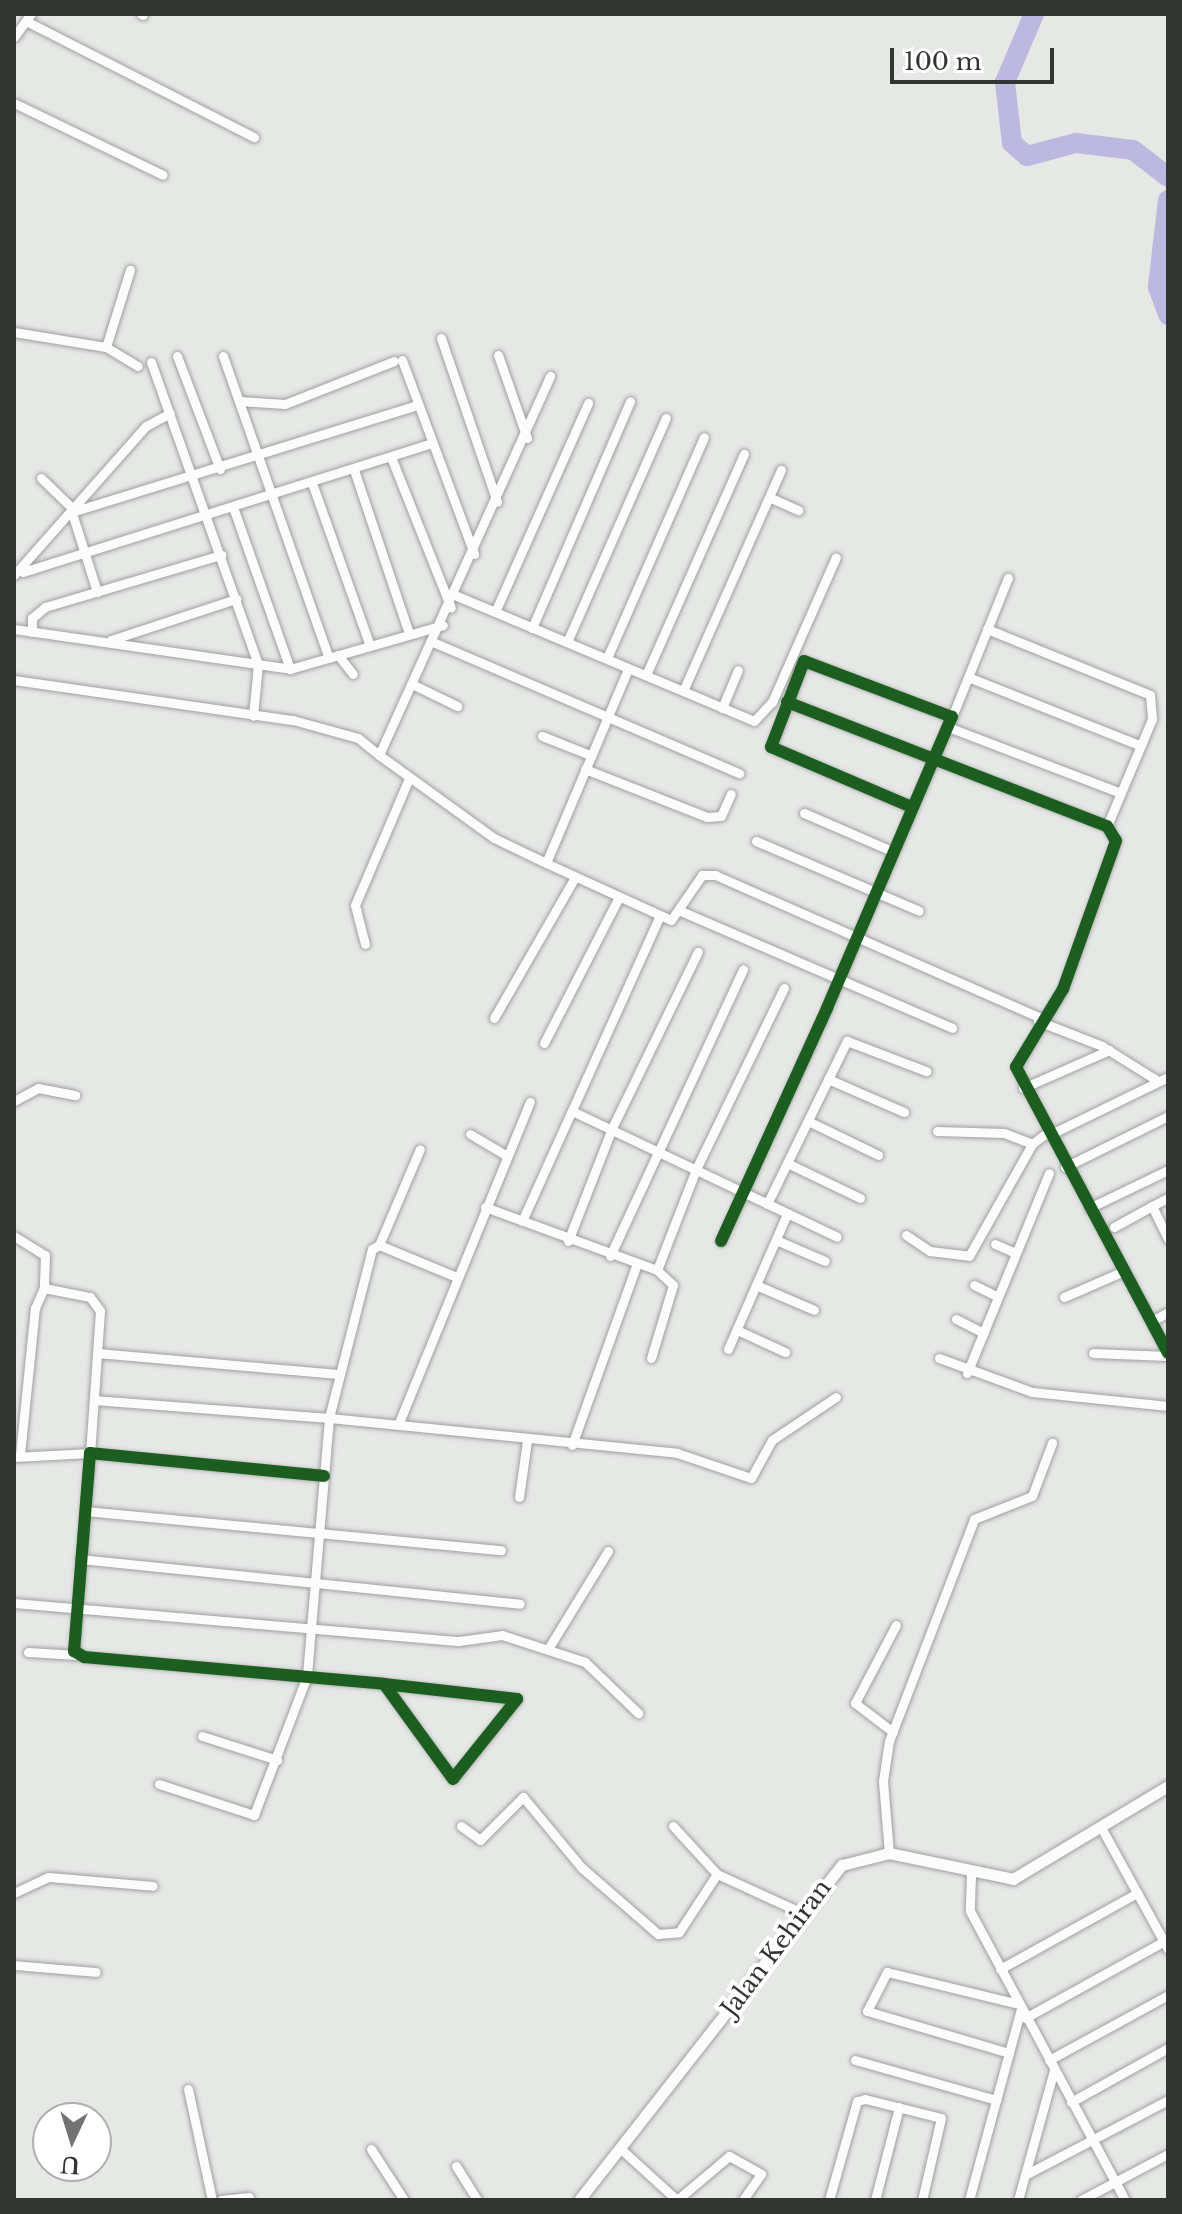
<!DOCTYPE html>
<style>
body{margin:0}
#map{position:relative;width:1182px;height:2214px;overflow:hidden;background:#e6e8e6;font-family:"Libre Baskerville",serif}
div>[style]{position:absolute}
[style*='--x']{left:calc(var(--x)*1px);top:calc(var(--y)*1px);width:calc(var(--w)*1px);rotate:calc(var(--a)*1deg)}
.river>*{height:20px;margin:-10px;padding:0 10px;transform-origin:10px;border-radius:10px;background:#bdb8e0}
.roads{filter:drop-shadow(0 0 2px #9ea09f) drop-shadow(0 0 2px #9ea09f)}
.minor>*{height:9px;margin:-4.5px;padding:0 4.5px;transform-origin:4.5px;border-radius:4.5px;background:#fbfcfb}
.tertiary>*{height:11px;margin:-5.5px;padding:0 5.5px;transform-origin:5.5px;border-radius:5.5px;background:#fbfcfb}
.cycleway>*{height:12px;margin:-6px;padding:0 6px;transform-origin:6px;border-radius:6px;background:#1b5e20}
span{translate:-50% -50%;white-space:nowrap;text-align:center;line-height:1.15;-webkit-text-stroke:8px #fff;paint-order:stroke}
.street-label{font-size:24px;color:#333533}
.frame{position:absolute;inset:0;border:16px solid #333533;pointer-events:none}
.north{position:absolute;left:32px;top:2102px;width:80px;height:80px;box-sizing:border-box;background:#fff;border:2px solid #adaead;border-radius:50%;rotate:184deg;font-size:22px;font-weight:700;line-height:32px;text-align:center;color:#333533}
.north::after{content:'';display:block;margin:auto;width:28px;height:36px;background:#727472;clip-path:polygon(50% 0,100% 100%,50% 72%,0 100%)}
.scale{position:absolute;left:890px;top:48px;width:164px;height:36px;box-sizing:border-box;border:4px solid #333533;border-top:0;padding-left:10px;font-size:24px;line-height:28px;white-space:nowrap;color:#333533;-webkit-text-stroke:6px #fff;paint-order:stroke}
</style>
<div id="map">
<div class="river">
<i style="--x:1034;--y:14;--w:74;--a:113.1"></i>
<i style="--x:1005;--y:82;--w:61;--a:83.5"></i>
<i style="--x:1012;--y:143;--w:20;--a:41"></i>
<i style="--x:1027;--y:156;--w:51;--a:-14.9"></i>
<i style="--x:1076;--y:143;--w:57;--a:7"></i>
<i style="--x:1133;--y:150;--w:44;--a:37.6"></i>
<i style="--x:1168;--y:200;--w:88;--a:96.6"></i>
<i style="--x:1158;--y:287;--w:30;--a:70"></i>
</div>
<div class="roads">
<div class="minor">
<i style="--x:141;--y:14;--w:2;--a:27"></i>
<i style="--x:26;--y:21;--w:256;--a:27"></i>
<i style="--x:14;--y:37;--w:29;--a:-54"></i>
<i style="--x:14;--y:103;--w:165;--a:25.8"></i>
<i style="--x:14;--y:332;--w:93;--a:9.3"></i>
<i style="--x:106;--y:347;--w:37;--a:31"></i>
<i style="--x:441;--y:338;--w:173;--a:71.1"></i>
<i style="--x:106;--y:347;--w:81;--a:-72.7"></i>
<i style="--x:498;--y:355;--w:88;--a:70.7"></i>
<i style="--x:177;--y:356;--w:121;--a:69.2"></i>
<i style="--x:223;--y:356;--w:320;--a:70.7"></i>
<i style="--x:402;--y:360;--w:207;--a:69.6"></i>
<i style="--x:151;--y:362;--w:320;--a:70.5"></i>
<i style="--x:258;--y:664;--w:52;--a:95.5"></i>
<i style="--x:239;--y:401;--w:46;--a:3.7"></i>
<i style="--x:285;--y:404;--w:117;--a:-21.5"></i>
<i style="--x:391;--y:457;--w:162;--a:68.3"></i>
<i style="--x:354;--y:470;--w:172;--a:71.4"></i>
<i style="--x:41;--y:478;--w:47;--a:44.1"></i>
<i style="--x:75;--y:511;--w:358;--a:-17.2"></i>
<i style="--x:312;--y:483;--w:173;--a:70.4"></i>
<i style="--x:771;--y:498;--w:30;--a:24"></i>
<i style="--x:233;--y:507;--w:172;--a:70.6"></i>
<i style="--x:72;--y:513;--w:83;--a:72.4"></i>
<i style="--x:23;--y:572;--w:428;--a:-17.5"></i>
<i style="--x:14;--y:575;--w:199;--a:-48.5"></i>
<i style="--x:146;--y:426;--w:27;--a:-28"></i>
<i style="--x:457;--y:596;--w:322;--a:22.8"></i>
<i style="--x:754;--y:721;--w:26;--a:-47"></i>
<i style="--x:772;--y:702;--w:158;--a:-66.2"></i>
<i style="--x:495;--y:612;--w:229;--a:-66"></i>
<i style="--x:532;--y:628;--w:247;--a:-66.6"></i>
<i style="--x:14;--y:629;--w:279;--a:8.2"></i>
<i style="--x:290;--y:669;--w:159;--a:-16"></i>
<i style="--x:987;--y:629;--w:176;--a:22"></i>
<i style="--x:1150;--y:695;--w:24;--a:85"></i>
<i style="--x:1152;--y:719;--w:116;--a:112.8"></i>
<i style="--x:32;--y:632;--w:14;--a:-90"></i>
<i style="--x:32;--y:618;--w:17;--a:-40"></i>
<i style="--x:45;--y:607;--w:184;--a:-16.5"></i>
<i style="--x:111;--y:640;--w:132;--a:-18.2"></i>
<i style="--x:567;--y:642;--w:245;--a:-66.2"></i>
<i style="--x:435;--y:643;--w:331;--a:23.2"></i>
<i style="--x:338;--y:655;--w:24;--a:52"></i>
<i style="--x:607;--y:658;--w:241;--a:-66.3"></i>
<i style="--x:646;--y:675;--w:242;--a:-66.1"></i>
<i style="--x:968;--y:677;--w:186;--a:21.7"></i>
<i style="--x:14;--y:680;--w:282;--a:8.2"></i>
<i style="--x:293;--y:720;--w:67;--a:15.5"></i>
<i style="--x:358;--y:738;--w:27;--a:39"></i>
<i style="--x:379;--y:755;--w:416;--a:-65.7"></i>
<i style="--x:416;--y:686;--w:46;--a:26"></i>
<i style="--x:683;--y:691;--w:242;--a:-66.1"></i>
<i style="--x:787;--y:702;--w:343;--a:21.2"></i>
<i style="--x:1107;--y:826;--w:17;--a:59"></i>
<i style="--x:1116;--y:841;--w:157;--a:109.7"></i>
<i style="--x:1063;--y:989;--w:91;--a:121.1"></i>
<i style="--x:1016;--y:1067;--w:324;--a:62"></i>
<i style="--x:722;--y:708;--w:41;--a:-67.2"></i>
<i style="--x:952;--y:717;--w:150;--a:-68.1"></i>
<i style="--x:948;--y:727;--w:182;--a:20.9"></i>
<i style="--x:542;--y:736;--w:52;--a:21.6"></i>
<i style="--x:379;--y:755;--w:142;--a:35.8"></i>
<i style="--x:494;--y:838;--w:58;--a:25.7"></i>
<i style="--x:546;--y:863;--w:211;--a:-67.1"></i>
<i style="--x:585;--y:769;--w:131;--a:21.5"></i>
<i style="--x:707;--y:817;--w:14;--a:-4"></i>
<i style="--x:721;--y:816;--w:24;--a:-66"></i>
<i style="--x:804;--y:813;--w:96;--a:23.4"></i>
<i style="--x:756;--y:841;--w:177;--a:23.2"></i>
<i style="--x:546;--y:863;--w:137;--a:24.5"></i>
<i style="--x:671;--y:920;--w:55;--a:-55.4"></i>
<i style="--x:702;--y:875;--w:13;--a:0"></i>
<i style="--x:715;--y:875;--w:355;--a:23.7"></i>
<i style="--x:683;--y:912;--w:293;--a:23.3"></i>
<i style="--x:365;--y:944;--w:40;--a:-104.4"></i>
<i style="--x:355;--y:905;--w:135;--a:-66.9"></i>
<i style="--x:494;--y:1018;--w:163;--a:-60.1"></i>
<i style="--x:1038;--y:1021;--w:69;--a:21.3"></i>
<i style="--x:1102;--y:1046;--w:66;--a:32"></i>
<i style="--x:544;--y:1043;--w:162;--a:-62.8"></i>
<i style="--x:828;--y:1079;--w:83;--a:23.5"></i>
<i style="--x:1023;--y:1088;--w:94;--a:-23.8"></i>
<i style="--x:14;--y:1101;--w:27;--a:-28"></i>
<i style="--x:38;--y:1088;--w:38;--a:11"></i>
<i style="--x:572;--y:1111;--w:293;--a:25.4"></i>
<i style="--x:808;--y:1121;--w:78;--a:25.9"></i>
<i style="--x:937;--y:1131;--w:67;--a:1.7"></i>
<i style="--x:1004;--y:1133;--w:30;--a:21"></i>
<i style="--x:470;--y:1134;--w:43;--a:30.7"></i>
<i style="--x:1049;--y:1135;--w:132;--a:-26"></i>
<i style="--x:787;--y:1163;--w:81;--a:25.6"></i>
<i style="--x:1065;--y:1167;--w:115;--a:-26.3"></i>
<i style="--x:767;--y:1204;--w:182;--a:-63.9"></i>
<i style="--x:847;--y:1041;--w:85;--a:20.8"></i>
<i style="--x:1152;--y:1206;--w:18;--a:-27"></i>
<i style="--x:485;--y:1207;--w:183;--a:20.1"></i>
<i style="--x:657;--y:1270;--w:110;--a:-68.8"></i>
<i style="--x:697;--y:1167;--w:199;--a:-64.1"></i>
<i style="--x:1089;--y:1208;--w:88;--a:-25.7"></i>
<i style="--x:522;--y:1221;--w:333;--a:-65.7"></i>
<i style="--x:1114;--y:1227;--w:43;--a:-28.9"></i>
<i style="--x:1152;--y:1206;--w:37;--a:64"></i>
<i style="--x:906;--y:1235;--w:29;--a:34"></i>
<i style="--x:930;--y:1251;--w:39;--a:7"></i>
<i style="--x:969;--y:1256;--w:129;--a:-60.6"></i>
<i style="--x:1032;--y:1144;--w:20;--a:-37"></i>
<i style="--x:14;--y:1236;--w:36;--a:32"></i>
<i style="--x:45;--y:1255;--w:33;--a:92"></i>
<i style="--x:44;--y:1288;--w:47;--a:11.1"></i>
<i style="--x:90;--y:1297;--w:17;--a:54"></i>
<i style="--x:100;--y:1311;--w:142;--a:94"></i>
<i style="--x:90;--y:1453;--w:76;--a:177"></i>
<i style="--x:776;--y:1240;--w:53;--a:23.2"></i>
<i style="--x:568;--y:1241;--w:121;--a:-68.7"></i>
<i style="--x:612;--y:1128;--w:196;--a:-64"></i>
<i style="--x:721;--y:1241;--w:256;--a:-65.5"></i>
<i style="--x:827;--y:1008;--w:317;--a:-66.8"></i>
<i style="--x:952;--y:717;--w:158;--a:-159.3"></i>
<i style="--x:804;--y:661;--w:92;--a:111"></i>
<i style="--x:771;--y:747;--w:153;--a:23.1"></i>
<i style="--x:995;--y:1244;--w:22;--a:24"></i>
<i style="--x:379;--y:1245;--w:104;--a:-66.9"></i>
<i style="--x:610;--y:1256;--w:316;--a:-65.1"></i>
<i style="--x:454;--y:1276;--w:81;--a:-157.5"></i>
<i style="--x:379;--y:1245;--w:8;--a:150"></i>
<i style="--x:372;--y:1249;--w:174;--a:104.3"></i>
<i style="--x:329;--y:1418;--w:350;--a:5.7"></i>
<i style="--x:677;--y:1453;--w:78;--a:18.7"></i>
<i style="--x:751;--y:1478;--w:43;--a:-61.1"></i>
<i style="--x:772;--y:1440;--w:77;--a:-33.9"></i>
<i style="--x:756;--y:1285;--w:63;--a:23.3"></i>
<i style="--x:974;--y:1285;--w:25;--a:26"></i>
<i style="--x:1064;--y:1297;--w:65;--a:-23.4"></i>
<i style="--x:956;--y:1319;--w:31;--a:27"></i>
<i style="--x:1152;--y:1321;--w:18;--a:-29"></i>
<i style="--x:737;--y:1330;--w:53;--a:24.6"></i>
<i style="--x:728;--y:1349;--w:147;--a:-66.4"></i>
<i style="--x:97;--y:1353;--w:239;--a:5"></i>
<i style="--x:1093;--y:1353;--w:75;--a:2.3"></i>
<i style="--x:651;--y:1358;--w:76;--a:-73.2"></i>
<i style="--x:673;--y:1285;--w:22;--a:-137"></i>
<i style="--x:939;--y:1358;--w:99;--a:20.1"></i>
<i style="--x:1032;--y:1392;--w:137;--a:5.9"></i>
<i style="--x:967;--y:1373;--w:216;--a:-67.7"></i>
<i style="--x:94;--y:1400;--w:236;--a:4.4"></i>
<i style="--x:329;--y:1418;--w:259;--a:94.9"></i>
<i style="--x:307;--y:1676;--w:149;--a:110.9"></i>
<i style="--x:254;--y:1815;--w:100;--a:-161.9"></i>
<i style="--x:398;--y:1425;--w:349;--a:-67.8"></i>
<i style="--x:572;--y:1445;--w:190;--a:-70.3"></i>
<i style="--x:20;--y:1455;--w:148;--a:-84.2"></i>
<i style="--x:35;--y:1308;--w:22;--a:-66"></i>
<i style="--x:324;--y:1476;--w:235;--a:-174.4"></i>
<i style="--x:90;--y:1453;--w:199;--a:94.6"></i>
<i style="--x:74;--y:1651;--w:12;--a:31"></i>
<i style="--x:84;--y:1657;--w:301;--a:5.1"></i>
<i style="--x:384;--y:1684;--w:134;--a:6.4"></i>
<i style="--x:517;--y:1699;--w:102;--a:128.7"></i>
<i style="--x:453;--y:1779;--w:117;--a:-126"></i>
<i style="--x:519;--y:1497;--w:57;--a:-81.9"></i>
<i style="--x:85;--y:1511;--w:418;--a:5.4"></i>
<i style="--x:80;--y:1559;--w:442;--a:5.8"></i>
<i style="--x:14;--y:1603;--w:447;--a:4.9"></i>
<i style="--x:459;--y:1641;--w:43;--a:-7.9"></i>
<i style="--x:502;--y:1635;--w:87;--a:18"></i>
<i style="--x:585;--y:1662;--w:74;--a:43.9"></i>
<i style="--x:548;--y:1649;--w:115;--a:-58.5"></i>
<i style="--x:28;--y:1652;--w:49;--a:3.5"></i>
<i style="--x:893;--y:1732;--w:48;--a:-142.7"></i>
<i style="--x:855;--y:1703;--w:88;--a:-62.3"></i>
<i style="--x:202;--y:1736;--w:79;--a:17.7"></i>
<i style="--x:461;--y:1826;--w:24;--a:36"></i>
<i style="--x:480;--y:1840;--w:61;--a:-45"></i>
<i style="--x:523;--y:1797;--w:92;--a:50.3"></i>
<i style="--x:582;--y:1868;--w:101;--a:41"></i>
<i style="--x:658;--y:1934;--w:21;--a:-5"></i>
<i style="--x:679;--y:1932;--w:69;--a:-56.8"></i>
<i style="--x:673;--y:1826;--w:65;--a:47.5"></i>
<i style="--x:717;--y:1874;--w:91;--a:24.6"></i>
<i style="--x:1102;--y:1829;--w:137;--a:61.2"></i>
<i style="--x:889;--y:1853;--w:72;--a:-94.8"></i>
<i style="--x:883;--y:1781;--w:40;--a:-81.5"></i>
<i style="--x:889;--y:1741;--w:238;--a:-69"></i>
<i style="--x:974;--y:1519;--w:62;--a:-21.6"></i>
<i style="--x:1032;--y:1496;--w:57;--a:-69.3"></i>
<i style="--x:971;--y:1875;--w:36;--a:92"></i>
<i style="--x:970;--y:1911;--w:328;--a:61.8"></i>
<i style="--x:14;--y:1893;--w:38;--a:-25"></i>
<i style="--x:49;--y:1877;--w:104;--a:4.9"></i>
<i style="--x:14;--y:1965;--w:82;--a:4.9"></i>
<i style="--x:1000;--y:1969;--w:157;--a:-29"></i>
<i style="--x:1025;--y:2018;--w:163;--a:-28.9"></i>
<i style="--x:1009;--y:2053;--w:148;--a:-163.5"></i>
<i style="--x:867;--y:2011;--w:44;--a:-62.9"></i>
<i style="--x:887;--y:1972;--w:135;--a:13.7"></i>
<i style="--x:855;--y:2060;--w:147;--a:15.8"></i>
<i style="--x:1049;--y:2060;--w:136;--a:-28.6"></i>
<i style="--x:188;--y:2089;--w:114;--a:77.8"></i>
<i style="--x:1071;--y:2102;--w:111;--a:-29.1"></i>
<i style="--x:371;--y:2149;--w:61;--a:57.1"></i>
<i style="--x:622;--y:2150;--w:74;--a:42.3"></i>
<i style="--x:456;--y:2166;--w:40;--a:58"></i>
<i style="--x:1025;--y:2175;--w:161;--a:-27.7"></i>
<i style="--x:221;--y:2200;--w:28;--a:-6"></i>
<i style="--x:677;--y:2200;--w:68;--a:-40.2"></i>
<i style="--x:729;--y:2156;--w:37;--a:29"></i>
<i style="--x:761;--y:2174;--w:32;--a:125"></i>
<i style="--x:829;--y:2200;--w:103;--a:-74.2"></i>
<i style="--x:857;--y:2101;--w:8;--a:-14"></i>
<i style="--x:865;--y:2099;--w:78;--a:14"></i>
<i style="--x:941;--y:2118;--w:84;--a:103"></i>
<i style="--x:875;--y:2200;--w:96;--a:-75.5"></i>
<i style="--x:969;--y:2200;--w:198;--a:-74.8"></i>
<i style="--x:1018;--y:2200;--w:135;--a:-74.5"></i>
<i style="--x:1081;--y:2200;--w:98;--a:-27.9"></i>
</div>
<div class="tertiary">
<i style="--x:579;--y:2200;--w:426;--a:-51.9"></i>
<i style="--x:842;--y:1865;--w:49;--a:-14.3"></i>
<i style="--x:889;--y:1853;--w:127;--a:11.8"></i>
<i style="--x:1013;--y:1879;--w:181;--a:-31"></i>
</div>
</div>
<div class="cycleway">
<i style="--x:787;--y:702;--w:343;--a:21.2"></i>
<i style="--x:1107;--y:826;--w:17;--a:59"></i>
<i style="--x:1116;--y:841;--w:157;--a:109.7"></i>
<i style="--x:1063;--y:989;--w:91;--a:121.1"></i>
<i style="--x:1016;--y:1067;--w:324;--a:62"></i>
<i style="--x:721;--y:1241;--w:256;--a:-65.5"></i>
<i style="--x:827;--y:1008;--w:317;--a:-66.8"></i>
<i style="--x:952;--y:717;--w:158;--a:-159.3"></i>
<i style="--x:804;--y:661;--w:92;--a:111"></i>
<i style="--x:771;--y:747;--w:153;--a:23.1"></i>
<i style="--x:324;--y:1476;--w:235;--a:-174.4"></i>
<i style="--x:90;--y:1453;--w:199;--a:94.6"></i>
<i style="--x:74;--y:1651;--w:12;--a:31"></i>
<i style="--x:84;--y:1657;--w:301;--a:5.1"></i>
<i style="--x:384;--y:1684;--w:134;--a:6.4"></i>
<i style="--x:517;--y:1699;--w:102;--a:128.7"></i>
<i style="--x:453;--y:1779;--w:117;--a:-126"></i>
</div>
<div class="street-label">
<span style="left:776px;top:1948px;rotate:-53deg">Jalan Kehiran</span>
</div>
<div class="frame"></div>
<div class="north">U</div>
<div class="scale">100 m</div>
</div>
